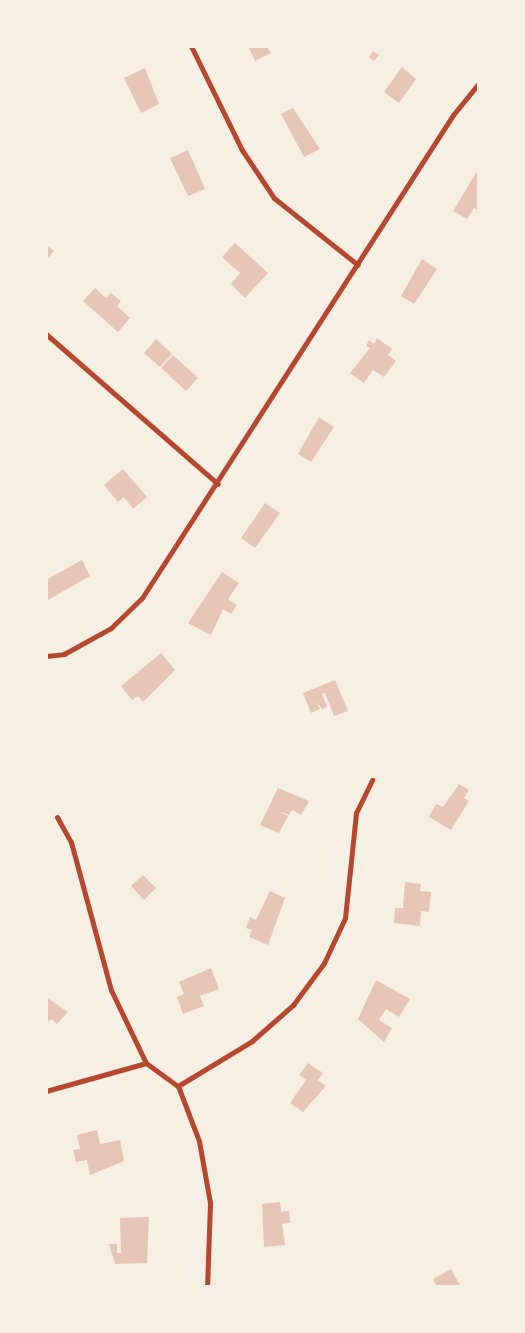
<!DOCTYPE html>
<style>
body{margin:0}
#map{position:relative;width:525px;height:1333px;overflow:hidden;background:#f6efe4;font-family:Rubik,sans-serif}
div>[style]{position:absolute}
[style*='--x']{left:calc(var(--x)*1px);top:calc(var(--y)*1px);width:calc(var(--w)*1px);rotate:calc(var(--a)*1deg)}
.building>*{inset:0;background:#e6c5b7}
.minor>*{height:5px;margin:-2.5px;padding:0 2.5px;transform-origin:2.5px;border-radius:2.5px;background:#b5482f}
span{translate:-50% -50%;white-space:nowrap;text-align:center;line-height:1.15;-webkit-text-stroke:5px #f6efe4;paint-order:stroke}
.frame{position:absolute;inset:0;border:48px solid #f6efe4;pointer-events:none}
</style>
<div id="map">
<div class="building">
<i style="clip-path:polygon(248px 46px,267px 46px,271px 53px,255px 61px)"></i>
<i style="clip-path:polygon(373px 51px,379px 55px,374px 61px,369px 57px)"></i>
<i style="clip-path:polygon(402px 67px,416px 79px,399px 103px,384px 92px)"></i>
<i style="clip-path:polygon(145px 68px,159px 104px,141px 113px,124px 78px)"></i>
<i style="clip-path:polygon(293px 108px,320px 149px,304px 157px,281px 114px)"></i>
<i style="clip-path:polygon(188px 150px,205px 189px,188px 196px,170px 158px)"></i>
<i style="clip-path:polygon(479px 168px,479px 211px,474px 208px,467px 219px,453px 211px)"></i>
<i style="clip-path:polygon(235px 243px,268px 273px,245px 298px,231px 284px,240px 273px,222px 257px)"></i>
<i style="clip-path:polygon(46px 245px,54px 251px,46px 260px)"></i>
<i style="clip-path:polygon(422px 259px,437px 269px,414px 304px,401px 296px)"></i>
<i style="clip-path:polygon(95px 288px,106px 298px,111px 293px,121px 301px,117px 306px,130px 318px,118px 332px,83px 301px)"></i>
<i style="clip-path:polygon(377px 338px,392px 349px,388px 355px,396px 361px,384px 377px,373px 370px,364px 383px,350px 373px,370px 348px,366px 346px,369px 340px,374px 344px)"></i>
<i style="clip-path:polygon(156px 339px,172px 354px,160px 367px,144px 353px)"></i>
<i style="clip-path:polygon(173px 355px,198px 378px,186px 391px,161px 368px)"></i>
<i style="clip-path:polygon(319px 417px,334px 427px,311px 462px,298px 454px)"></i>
<i style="clip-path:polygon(123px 469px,147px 497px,133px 509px,124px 497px,118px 502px,104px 485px)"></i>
<i style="clip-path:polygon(265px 503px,280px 513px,255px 548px,241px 538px)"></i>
<i style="clip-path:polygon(82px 560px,90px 576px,48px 600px,46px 580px)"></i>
<i style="clip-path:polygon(222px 572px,239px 583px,228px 599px,237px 605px,231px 614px,223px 609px,211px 635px,188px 623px)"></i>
<i style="clip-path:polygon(161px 653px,175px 670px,143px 702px,138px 696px,132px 700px,121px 686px)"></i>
<i style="clip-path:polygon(335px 680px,348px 711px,334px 716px,325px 693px,322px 694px,327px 707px,322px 709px,316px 701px,320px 709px,311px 713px,303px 693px)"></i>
<i style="clip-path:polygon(459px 784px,469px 790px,464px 798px,469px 801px,451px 830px,429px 817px,436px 804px,443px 807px)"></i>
<i style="clip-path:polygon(278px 788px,309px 801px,301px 815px,292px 810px,289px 815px,278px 811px,288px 816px,279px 833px,260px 825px)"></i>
<i style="clip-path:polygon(143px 875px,156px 888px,144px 900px,131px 886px)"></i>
<i style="clip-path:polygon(405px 882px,421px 884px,420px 891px,431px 892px,429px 912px,421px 911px,420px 926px,394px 923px,395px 908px,403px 908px)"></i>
<i style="clip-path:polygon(270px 891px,285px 898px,268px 945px,249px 937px,252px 930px,246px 928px,250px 917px,256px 920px)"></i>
<i style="clip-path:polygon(211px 968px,219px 989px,200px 996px,204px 1006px,183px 1014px,177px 997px,184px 994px,179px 982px)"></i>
<i style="clip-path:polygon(376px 980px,410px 999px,399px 1017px,386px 1009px,379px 1020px,392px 1028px,384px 1042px,358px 1019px)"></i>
<i style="clip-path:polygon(46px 997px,68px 1012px,57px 1024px,52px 1019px,46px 1023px)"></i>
<i style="clip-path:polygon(308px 1063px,323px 1073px,318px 1080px,326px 1086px,303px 1112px,290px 1103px,306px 1080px,299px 1075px)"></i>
<i style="clip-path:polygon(97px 1130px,100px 1144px,120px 1140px,124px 1161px,90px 1175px,87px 1160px,76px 1162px,73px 1150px,80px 1149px,77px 1135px)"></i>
<i style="clip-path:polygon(280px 1202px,281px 1212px,289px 1211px,290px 1223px,282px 1224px,285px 1245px,264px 1247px,262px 1204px)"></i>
<i style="clip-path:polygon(149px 1217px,147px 1263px,115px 1264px,109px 1244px,117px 1244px,117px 1253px,121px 1253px,120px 1218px)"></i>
<i style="clip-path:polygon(451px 1269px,461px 1287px,437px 1287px,433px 1279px)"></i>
</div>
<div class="minor">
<i style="--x:191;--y:46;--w:116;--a:63.9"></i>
<i style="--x:242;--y:150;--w:58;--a:56.3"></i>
<i style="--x:274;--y:198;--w:107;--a:38.6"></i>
<i style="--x:46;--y:334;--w:228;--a:41.1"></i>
<i style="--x:46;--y:656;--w:18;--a:-6"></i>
<i style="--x:64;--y:654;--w:54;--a:-29"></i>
<i style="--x:111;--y:628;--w:43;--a:-44.1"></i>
<i style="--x:142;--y:598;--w:574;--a:-57.22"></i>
<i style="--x:453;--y:115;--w:41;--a:-50.9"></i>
<i style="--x:57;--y:817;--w:29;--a:61"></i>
<i style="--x:71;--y:842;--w:153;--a:74.9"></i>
<i style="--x:111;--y:990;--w:81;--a:64.4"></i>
<i style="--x:146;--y:1063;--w:39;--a:36"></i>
<i style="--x:178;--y:1086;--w:59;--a:69.1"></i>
<i style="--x:199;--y:1141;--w:63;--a:79.9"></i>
<i style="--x:210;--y:1203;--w:84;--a:92"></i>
<i style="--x:178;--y:1086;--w:87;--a:-31.3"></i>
<i style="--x:252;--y:1041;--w:55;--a:-41.3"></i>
<i style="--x:293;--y:1005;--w:52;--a:-53.6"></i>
<i style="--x:324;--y:963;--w:50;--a:-65"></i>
<i style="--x:345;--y:918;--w:106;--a:-84"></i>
<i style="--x:356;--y:813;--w:37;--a:-64"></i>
<i style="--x:46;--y:1091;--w:104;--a:-15.6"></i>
</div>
<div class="frame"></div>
</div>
